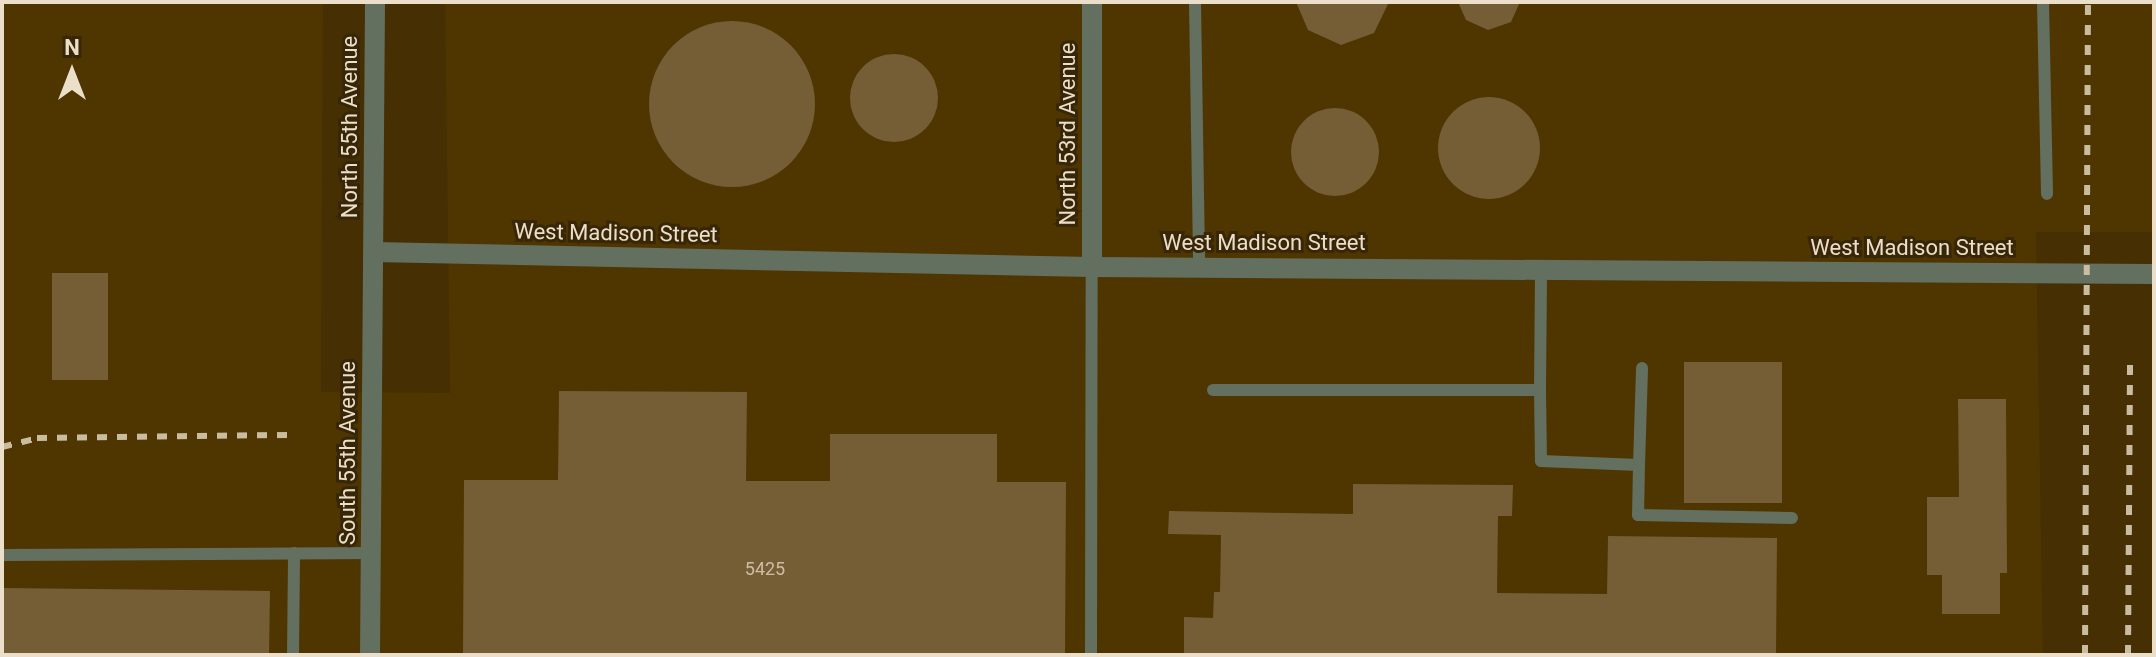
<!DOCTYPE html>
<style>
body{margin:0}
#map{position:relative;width:2156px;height:657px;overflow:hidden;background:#452f03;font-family:Roboto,sans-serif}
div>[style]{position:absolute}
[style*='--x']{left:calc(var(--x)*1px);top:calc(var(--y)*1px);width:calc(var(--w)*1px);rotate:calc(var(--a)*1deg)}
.built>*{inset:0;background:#4f3500}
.building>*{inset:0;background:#755d35}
.round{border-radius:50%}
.lane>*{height:12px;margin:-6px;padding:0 6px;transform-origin:6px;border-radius:6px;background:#636f5f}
.street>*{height:20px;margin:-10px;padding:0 10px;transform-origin:10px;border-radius:10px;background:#636f5f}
.rail>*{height:6px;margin-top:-3px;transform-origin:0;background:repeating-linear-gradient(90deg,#cabca1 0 10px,transparent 0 20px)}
span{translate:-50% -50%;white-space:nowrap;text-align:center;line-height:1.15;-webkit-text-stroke:6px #372607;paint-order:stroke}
.number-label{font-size:18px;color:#cebea4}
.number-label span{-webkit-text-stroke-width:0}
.street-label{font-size:22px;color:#ecdfc9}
.frame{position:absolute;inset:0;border:4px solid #ecdfc9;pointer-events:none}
.north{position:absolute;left:32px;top:32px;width:80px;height:80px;-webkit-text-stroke:6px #372607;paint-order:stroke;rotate:0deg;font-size:22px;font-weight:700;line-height:32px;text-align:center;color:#ecdfc9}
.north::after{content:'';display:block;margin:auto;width:28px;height:36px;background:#ecdfc9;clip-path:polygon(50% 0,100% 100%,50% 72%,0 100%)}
</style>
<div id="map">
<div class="built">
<i style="clip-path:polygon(2px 2px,323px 2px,321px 392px,450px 393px,445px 2px,2154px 2px,2154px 232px,2036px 232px,2043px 655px,2px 655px)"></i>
</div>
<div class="building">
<i style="clip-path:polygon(1296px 2px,1389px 2px,1374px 33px,1341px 45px,1308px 30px)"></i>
<i style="clip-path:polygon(1458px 2px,1520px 2px,1511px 22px,1488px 30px,1466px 20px)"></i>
<i class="round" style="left:649px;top:21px;width:166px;height:166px"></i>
<i class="round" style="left:850px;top:54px;width:88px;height:88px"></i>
<i class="round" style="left:1438px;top:97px;width:102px;height:102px"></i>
<i class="round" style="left:1291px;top:108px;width:88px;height:88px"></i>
<i style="clip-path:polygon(52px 273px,108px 273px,108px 380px,52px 380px)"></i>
<i style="clip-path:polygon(1684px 362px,1782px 362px,1782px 503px,1684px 503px)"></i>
<i style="clip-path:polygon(559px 391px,747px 392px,746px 481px,830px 481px,830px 434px,997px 434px,997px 482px,1066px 482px,1065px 655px,463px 655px,464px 480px,558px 480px)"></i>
<i style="clip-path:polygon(1958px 399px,2006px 399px,2007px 573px,2000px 573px,2000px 614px,1942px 614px,1942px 575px,1927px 575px,1927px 497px,1959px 497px)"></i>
<i style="clip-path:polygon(1353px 484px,1513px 485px,1512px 516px,1498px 516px,1497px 593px,1607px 594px,1608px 536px,1777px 538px,1776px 655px,1184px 655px,1184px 617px,1213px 618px,1214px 592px,1220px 592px,1221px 535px,1168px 534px,1169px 511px,1353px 514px)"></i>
<i style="clip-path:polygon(2px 588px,270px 591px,269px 655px,2px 655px)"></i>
</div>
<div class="lane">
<i style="--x:1195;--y:2;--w:265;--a:89.1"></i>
<i style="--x:2043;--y:2;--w:192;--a:88.8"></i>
<i style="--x:1213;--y:390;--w:327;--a:0"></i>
<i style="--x:1540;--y:390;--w:121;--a:-89.5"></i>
<i style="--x:1540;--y:390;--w:71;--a:89.2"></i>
<i style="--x:1541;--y:461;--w:98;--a:2.3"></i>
<i style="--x:1639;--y:465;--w:97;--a:-88.2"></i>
<i style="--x:1639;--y:465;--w:50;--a:91.1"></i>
<i style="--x:1638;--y:515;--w:154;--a:1.1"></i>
<i style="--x:2;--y:555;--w:369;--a:-0.3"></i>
<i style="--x:293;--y:655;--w:102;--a:-89.4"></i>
<i style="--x:1091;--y:655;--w:388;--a:-89.9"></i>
</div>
<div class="street">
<i style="--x:374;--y:252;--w:718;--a:1.2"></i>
<i style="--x:1092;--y:267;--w:1062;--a:0.38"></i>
<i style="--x:1092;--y:267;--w:265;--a:-90"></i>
<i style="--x:370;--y:655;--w:653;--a:-89.56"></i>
</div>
<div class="rail">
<i style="--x:2;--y:447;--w:36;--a:-14"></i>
<i style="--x:37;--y:438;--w:255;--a:-0.7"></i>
<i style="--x:2085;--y:655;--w:653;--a:-89.74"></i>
<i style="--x:2128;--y:655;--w:293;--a:-89.6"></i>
</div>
<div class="number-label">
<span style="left:765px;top:569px">5425</span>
</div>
<div class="street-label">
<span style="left:350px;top:127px;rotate:-90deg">North 55th Avenue</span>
<span style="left:1068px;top:134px;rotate:-90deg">North 53rd Avenue</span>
<span style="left:616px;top:233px;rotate:1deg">West Madison Street</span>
<span style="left:1264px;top:243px">West Madison Street</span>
<span style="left:1912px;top:248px">West Madison Street</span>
<span style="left:348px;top:453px;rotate:-90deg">South 55th Avenue</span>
</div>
<div class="frame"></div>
<div class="north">N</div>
</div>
